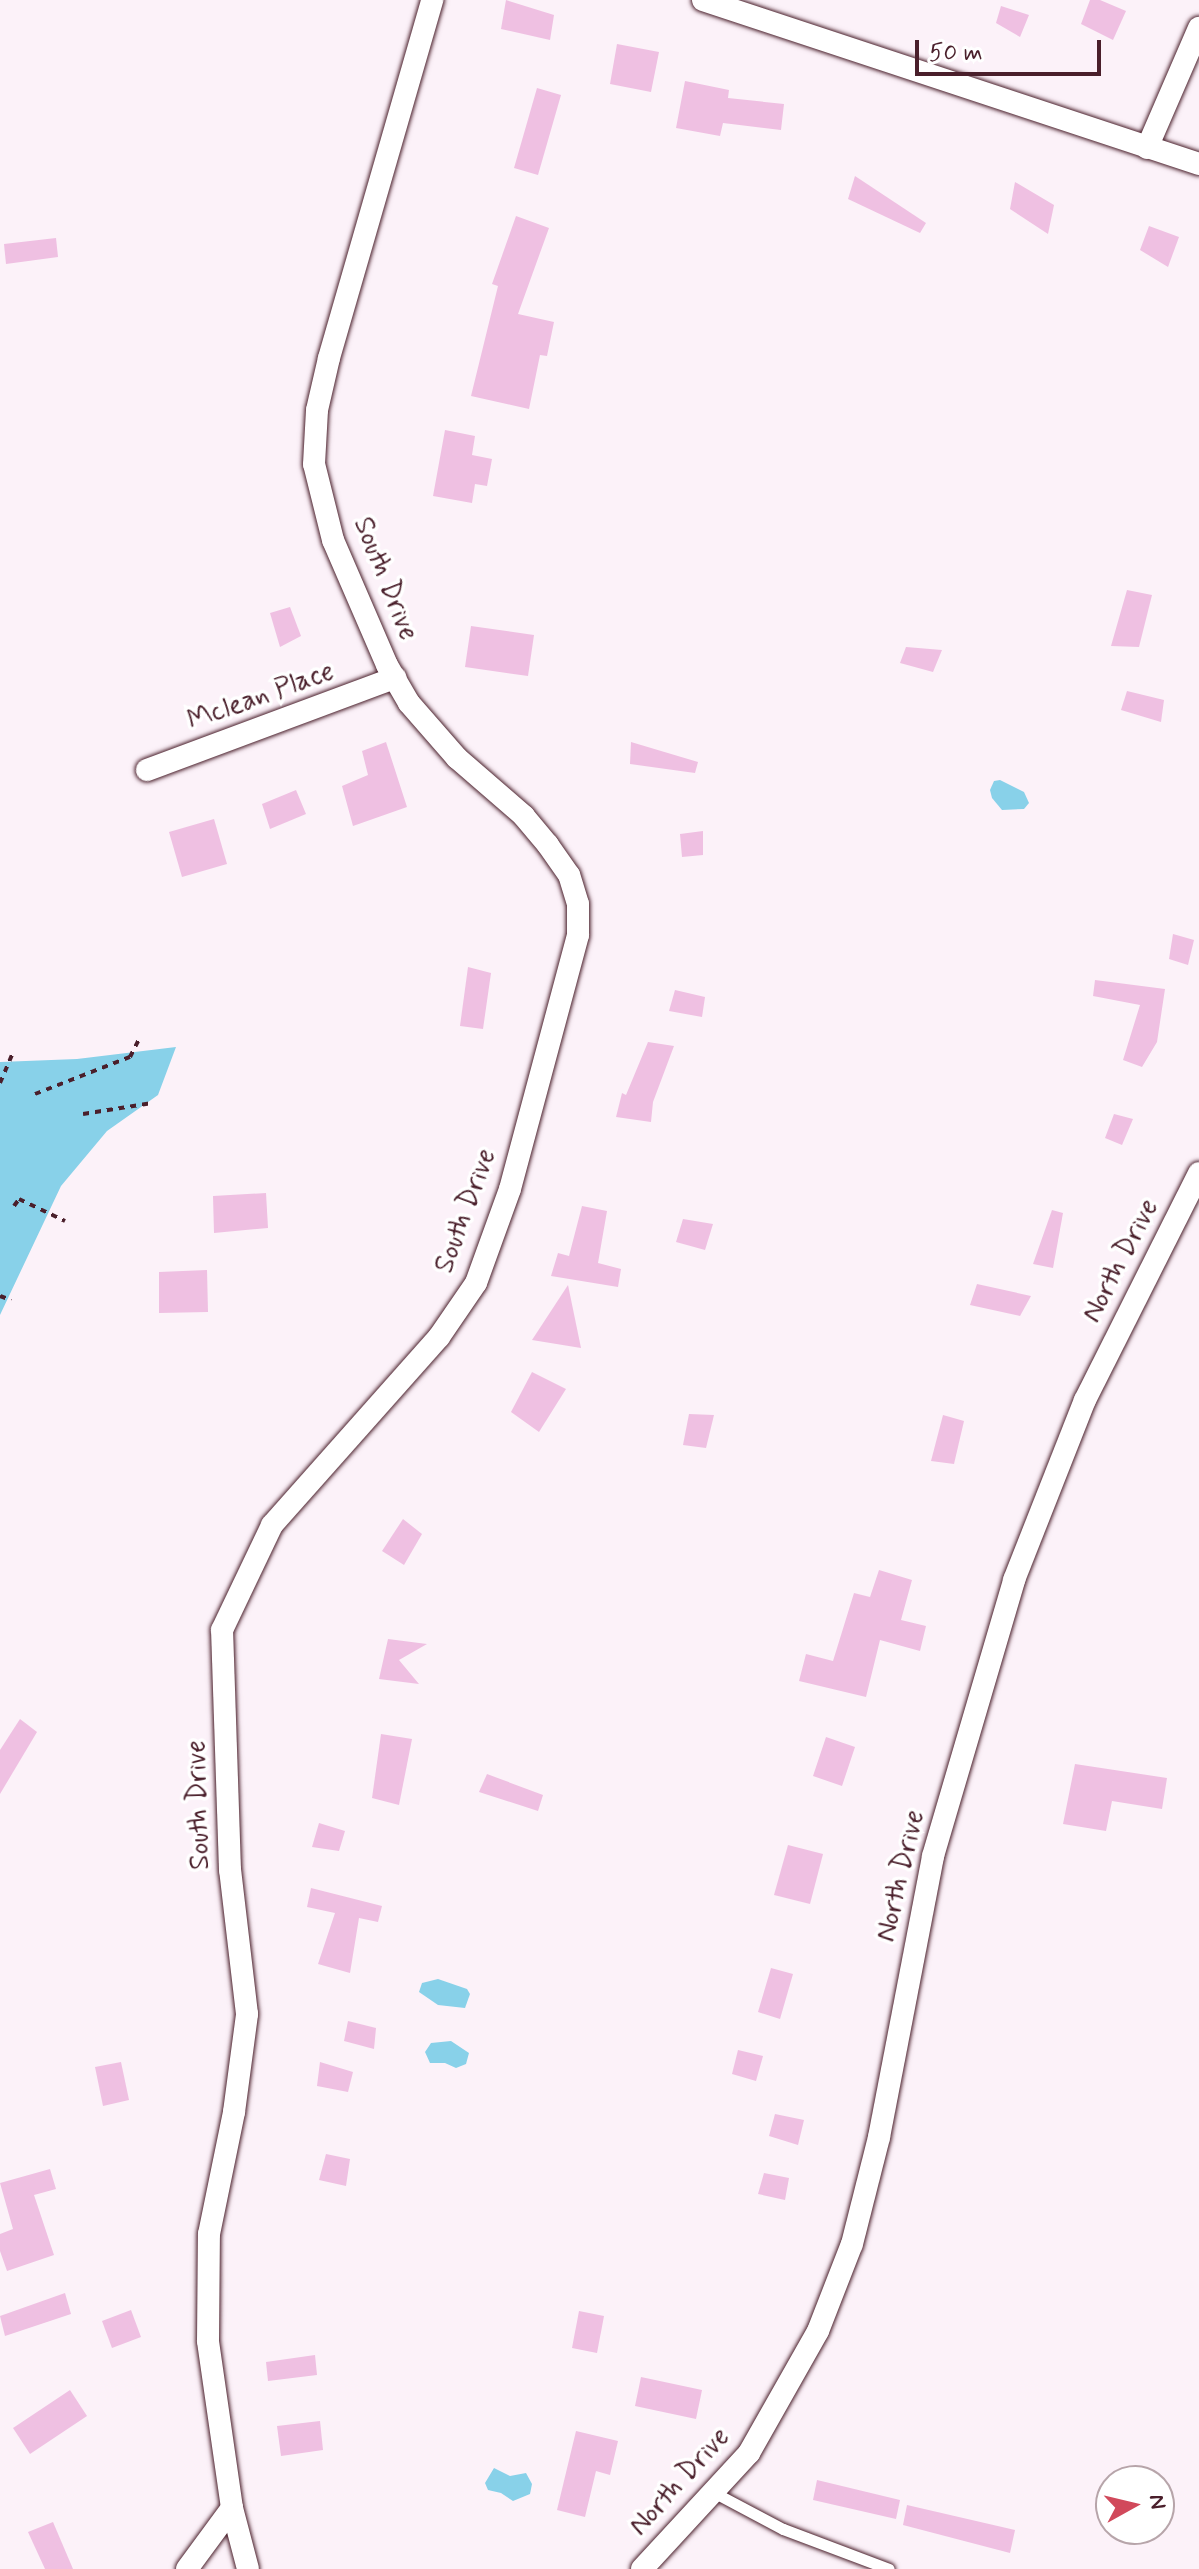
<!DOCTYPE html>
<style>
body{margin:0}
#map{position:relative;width:1199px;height:2569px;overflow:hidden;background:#fcf2f9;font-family:Mynerve,sans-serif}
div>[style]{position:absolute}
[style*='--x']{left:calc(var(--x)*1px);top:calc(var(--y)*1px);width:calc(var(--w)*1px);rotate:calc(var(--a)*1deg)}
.water>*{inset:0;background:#88d1e9}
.building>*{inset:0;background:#efc0e2}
.path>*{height:4px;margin-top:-2px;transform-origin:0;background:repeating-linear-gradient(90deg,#4a1f2b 0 6px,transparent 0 12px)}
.roads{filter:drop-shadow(0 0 2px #4a1f2b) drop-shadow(0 0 2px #4a1f2b)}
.lane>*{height:11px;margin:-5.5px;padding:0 5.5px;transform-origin:5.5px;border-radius:5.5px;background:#fff}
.street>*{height:22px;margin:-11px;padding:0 11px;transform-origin:11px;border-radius:11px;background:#fff}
span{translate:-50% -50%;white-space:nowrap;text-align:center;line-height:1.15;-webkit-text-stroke:7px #fff;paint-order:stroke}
.street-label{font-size:28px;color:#4a1f2b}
.north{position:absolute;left:1095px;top:2465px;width:80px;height:80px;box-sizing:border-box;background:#fff;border:2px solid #b7a5aa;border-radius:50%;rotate:82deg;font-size:22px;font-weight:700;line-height:32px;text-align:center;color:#4a1f2b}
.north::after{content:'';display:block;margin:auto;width:28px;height:36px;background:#d1495b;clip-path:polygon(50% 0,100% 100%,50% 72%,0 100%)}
.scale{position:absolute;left:915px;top:40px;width:186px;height:36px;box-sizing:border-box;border:4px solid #4a1f2b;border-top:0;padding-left:10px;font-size:24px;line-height:28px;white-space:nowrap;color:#4a1f2b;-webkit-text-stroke:6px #fff;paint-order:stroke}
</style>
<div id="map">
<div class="water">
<i style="clip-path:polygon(1000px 780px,1024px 792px,1029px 803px,1024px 809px,1002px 810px,992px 798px,990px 790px,994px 781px)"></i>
<i style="clip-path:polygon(176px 1047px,158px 1095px,107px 1131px,61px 1186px,0 1315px,0 1062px,77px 1059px)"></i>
<i style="clip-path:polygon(438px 1979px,467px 1989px,470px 1994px,465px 2008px,438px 2005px,419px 1992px,422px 1983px)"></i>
<i style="clip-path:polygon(451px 2041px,469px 2053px,466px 2064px,456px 2068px,445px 2063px,430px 2063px,425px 2052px,431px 2043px)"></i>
<i style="clip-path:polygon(494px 2468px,510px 2476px,526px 2473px,532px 2484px,530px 2494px,513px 2501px,501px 2493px,488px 2490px,485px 2483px)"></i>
</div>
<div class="building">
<i style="clip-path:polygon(506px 0,554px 15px,550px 40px,501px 29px)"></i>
<i style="clip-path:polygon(1090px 0,1100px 0,1126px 11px,1113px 40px,1081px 24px)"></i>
<i style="clip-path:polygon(1001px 6px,1029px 15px,1020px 37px,996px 23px)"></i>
<i style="clip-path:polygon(617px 44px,659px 52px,651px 92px,610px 84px)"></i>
<i style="clip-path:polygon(685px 81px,729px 90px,728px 98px,784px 104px,781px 130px,723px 123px,720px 136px,676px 128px)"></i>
<i style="clip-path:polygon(537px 88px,561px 95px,538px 175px,514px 168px)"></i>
<i style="clip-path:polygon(855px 176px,926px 223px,920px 233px,848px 199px)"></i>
<i style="clip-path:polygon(1015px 182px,1054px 205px,1048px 234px,1010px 209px)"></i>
<i style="clip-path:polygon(516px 216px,549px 228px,518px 314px,554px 322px,547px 356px,540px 355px,529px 409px,471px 396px,498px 286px,492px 284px)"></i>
<i style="clip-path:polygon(1149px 226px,1179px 237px,1168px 267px,1140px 250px)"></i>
<i style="clip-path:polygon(56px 238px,58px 257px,6px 264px,4px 244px)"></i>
<i style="clip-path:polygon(445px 430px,475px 436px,472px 455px,492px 459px,487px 486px,475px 484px,472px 503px,433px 496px)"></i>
<i style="clip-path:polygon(1127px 590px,1152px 595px,1139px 647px,1111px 646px)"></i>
<i style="clip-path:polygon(290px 607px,301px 636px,280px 647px,270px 613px)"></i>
<i style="clip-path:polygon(471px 626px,534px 635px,528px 676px,465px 667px)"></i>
<i style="clip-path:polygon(906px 647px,942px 650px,933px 672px,900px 663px)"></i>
<i style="clip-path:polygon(1127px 691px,1164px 700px,1161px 722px,1121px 710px)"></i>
<i style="clip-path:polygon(386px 742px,407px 807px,353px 826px,342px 786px,368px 775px,362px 751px)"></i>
<i style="clip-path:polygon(631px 742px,698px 762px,695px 773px,630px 764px)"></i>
<i style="clip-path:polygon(296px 790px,306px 814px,270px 829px,262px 804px)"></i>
<i style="clip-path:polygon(214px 819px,227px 864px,182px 877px,169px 832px)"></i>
<i style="clip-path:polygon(703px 831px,703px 855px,682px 857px,680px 834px)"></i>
<i style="clip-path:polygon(1173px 934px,1194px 940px,1188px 965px,1169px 959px)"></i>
<i style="clip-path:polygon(468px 967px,491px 973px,483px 1029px,460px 1026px)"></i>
<i style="clip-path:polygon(1095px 980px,1165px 989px,1157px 1042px,1142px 1067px,1123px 1060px,1140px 1005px,1093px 996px)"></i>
<i style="clip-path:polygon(675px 990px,705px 997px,702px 1017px,669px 1011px)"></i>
<i style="clip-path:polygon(648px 1042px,674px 1046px,653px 1102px,651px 1122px,616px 1117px,622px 1093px,626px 1095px)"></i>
<i style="clip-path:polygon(1114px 1114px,1133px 1119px,1122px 1145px,1105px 1138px)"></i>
<i style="clip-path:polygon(266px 1193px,268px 1228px,214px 1233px,213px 1196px)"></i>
<i style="clip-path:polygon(582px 1206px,607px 1211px,598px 1263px,621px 1269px,618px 1287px,551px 1276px,558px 1253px,569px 1256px)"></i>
<i style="clip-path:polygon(1052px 1210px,1063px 1213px,1053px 1268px,1033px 1264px)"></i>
<i style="clip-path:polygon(683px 1219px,713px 1224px,705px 1250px,676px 1242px)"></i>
<i style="clip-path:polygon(207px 1270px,208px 1312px,159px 1313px,159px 1272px)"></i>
<i style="clip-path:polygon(977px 1284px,1031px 1296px,1020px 1316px,970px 1305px)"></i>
<i style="clip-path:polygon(568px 1285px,581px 1348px,532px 1340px)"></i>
<i style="clip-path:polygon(532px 1372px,566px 1389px,539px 1432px,511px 1412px)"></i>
<i style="clip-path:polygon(689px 1414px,714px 1415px,706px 1448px,683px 1445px)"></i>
<i style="clip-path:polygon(943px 1415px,964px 1421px,954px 1464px,931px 1461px)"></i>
<i style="clip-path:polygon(403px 1519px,422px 1534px,404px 1565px,382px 1551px)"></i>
<i style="clip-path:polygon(879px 1570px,912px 1580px,901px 1620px,926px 1626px,920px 1651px,880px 1640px,866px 1697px,799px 1681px,806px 1654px,833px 1661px,854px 1593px,870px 1597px)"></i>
<i style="clip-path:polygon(388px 1639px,427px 1644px,399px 1660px,419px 1684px,379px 1679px)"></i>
<i style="clip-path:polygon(20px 1719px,37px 1732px,0 1794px,0 1750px)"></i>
<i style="clip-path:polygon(381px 1734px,412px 1739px,399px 1805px,372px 1798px)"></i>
<i style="clip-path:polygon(826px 1737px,855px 1747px,842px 1786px,813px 1776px)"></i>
<i style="clip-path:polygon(1075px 1764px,1167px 1778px,1162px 1809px,1112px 1801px,1106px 1831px,1063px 1824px)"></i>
<i style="clip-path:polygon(487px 1774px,543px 1795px,538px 1811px,479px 1792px)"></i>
<i style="clip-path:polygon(319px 1823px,345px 1831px,339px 1851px,312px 1847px)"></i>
<i style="clip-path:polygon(788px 1845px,823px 1854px,810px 1904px,774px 1895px)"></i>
<i style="clip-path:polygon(311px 1888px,382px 1906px,378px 1922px,359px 1918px,350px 1973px,318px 1964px,335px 1913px,307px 1907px)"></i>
<i style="clip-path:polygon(771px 1968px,793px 1974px,780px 2019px,758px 2012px)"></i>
<i style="clip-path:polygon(348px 2021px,376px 2028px,374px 2049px,344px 2041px)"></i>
<i style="clip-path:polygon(738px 2050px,763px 2056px,756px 2081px,732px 2074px)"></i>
<i style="clip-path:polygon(121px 2062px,129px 2100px,103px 2106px,95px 2067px)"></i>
<i style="clip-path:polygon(320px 2062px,353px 2072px,348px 2092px,317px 2086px)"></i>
<i style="clip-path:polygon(775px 2114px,804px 2120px,798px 2145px,769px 2136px)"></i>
<i style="clip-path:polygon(326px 2154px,350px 2159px,346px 2186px,319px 2180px)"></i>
<i style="clip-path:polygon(50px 2169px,56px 2189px,34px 2195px,54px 2255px,7px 2271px,0 2251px,0 2234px,13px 2229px,0 2183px)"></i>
<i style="clip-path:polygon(764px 2173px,789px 2178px,785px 2200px,758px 2194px)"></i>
<i style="clip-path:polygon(65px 2293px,71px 2314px,5px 2336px,0 2316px)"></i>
<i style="clip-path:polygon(131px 2310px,141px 2337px,112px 2348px,102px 2321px)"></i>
<i style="clip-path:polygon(579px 2311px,604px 2316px,597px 2353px,572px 2348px)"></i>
<i style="clip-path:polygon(315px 2355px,317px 2375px,268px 2381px,266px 2362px)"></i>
<i style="clip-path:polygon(641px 2377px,702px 2390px,696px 2419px,635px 2406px)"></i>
<i style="clip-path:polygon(70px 2390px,87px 2416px,30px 2454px,13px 2428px)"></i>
<i style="clip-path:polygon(320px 2421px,323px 2450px,281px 2456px,277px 2426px)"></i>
<i style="clip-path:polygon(576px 2431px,618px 2441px,610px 2475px,596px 2471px,585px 2517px,557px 2510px)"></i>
<i style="clip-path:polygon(817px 2480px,900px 2500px,896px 2519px,813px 2500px)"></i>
<i style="clip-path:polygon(907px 2505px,1015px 2530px,1010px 2553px,903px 2525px)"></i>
<i style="clip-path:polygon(53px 2522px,73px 2569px,45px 2569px,28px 2532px)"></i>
</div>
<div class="path">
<i style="--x:0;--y:1083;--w:34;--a:-67"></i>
<i style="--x:35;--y:1094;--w:102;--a:-21.3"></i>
<i style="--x:130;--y:1057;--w:20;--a:-63"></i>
<i style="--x:83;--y:1114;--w:70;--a:-9.1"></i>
<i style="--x:14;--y:1206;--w:9;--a:-54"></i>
<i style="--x:19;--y:1199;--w:51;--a:25.6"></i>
<i style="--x:0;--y:1296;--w:12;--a:20"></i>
</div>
<div class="roads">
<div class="lane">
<i style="--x:715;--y:2493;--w:77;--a:27.9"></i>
<i style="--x:783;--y:2529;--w:113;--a:20.7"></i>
</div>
<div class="street">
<i style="--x:703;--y:0;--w:522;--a:18.3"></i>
<i style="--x:1147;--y:148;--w:131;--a:-66.6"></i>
<i style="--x:147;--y:770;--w:265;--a:-20.4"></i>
<i style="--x:187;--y:2569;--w:76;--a:-53.6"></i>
<i style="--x:248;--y:2569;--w:63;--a:-104.7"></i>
<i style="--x:232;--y:2508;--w:169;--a:-98.2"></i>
<i style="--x:208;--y:2341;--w:107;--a:-89.5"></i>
<i style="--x:209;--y:2234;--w:125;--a:-78.4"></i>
<i style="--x:234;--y:2112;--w:99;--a:-82.4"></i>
<i style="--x:247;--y:2014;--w:145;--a:-96.7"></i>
<i style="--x:230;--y:1870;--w:240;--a:-91.9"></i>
<i style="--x:222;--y:1630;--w:116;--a:-64.5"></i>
<i style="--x:272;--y:1525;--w:251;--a:-48.4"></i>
<i style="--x:439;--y:1337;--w:65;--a:-55.6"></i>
<i style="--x:476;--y:1283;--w:100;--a:-70.1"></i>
<i style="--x:510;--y:1189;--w:263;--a:-75"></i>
<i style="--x:578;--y:935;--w:31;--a:-90"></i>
<i style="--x:578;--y:904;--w:30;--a:-107"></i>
<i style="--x:569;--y:875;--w:37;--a:-125"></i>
<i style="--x:548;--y:845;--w:38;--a:-130"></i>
<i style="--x:524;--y:816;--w:89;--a:-139.1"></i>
<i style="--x:457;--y:758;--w:73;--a:-131.1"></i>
<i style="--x:409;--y:703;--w:44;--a:-120.1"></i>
<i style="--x:387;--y:665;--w:136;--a:-113.4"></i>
<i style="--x:333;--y:540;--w:78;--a:-104"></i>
<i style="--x:314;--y:464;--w:54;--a:-86.8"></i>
<i style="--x:317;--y:410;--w:53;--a:-77"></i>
<i style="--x:329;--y:358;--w:373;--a:-73.9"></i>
<i style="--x:642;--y:2569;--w:158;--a:-47.3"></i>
<i style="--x:749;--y:2453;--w:140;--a:-60.5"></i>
<i style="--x:818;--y:2331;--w:93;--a:-68.7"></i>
<i style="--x:852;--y:2244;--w:110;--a:-75.8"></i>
<i style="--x:879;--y:2137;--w:286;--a:-79.1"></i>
<i style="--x:933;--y:1856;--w:288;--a:-73.6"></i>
<i style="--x:1014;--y:1580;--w:193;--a:-68.5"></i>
<i style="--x:1085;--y:1400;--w:254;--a:-63.3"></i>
</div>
</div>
<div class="street-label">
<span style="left:385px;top:579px;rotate:68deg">South Drive</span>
<span style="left:261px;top:697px;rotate:-20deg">Mclean Place</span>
<span style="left:466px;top:1211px;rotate:-70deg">South Drive</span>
<span style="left:1121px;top:1261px;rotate:-63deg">North Drive</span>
<span style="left:199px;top:1805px;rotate:-92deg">South Drive</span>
<span style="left:901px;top:1876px;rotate:-77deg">North Drive</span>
<span style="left:680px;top:2482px;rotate:-48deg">North Drive</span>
</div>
<div class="north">N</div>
<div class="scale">50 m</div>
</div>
